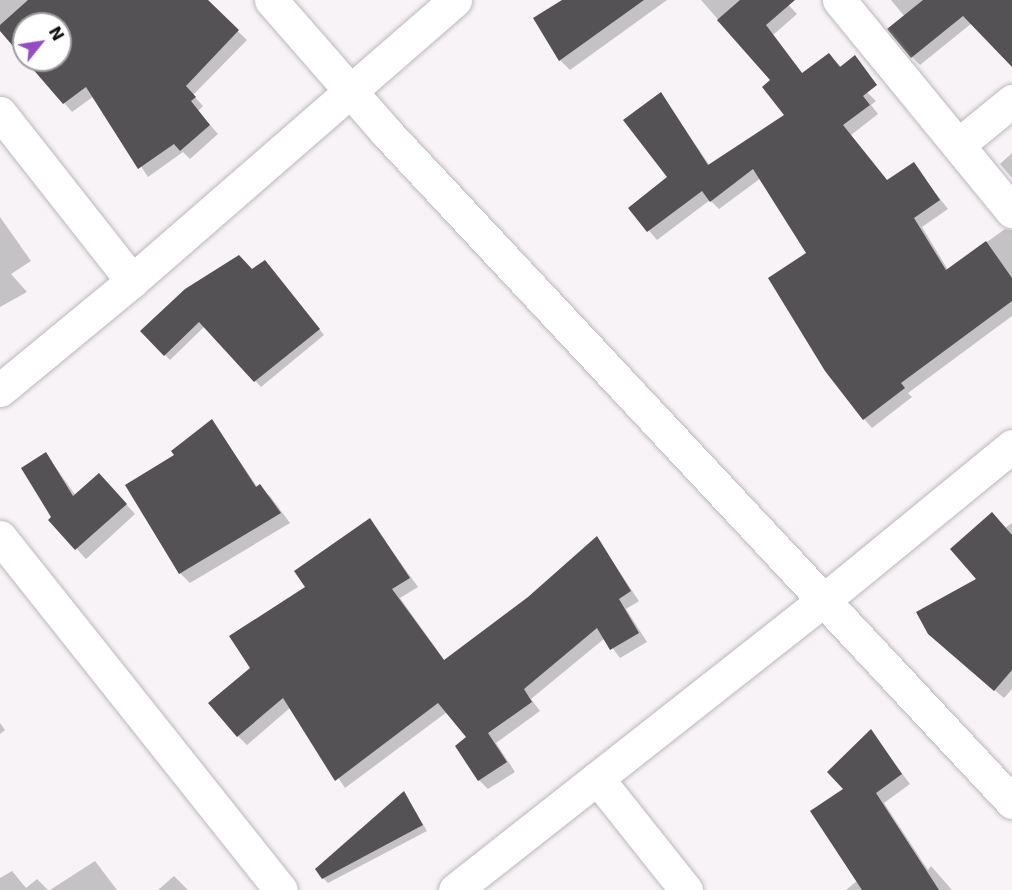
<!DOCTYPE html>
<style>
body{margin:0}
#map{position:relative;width:1012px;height:890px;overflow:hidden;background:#f7f3f7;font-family:"DejaVu Sans",sans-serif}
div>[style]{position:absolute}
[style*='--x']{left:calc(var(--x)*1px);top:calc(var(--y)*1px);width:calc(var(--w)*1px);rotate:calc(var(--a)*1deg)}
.shadow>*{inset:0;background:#0003}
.building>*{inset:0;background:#555255}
.roads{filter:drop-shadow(0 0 2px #bcb7bb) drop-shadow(0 0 2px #bcb7bb)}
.minor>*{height:33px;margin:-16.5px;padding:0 16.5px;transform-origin:16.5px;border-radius:16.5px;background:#fff}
span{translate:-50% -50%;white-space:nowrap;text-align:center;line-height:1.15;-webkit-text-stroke:6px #fff;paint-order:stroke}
.north{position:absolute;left:12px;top:12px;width:60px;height:60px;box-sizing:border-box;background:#fff;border:2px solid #a09fa0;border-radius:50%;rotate:60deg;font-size:16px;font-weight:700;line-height:24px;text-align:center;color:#121012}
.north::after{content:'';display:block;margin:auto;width:21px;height:27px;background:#954ec2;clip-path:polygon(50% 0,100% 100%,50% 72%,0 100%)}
</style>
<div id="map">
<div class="shadow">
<i style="clip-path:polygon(0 0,205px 0,247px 40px,193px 95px,203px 106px,198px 111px,218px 134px,190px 159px,183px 152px,148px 177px,94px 96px,72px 112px,27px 60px,60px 60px,60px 24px,24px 24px,24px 57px,0 29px)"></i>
<i style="clip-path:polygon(565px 0,667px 0,570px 70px,560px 60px)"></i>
<i style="clip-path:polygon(701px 0,784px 0,797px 14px,773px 35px,803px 74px,829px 55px,876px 101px,871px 105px,878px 114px,851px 135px,888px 181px,913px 164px,948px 209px,922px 227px,948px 270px,1005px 229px,1012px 230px,1012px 316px,908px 393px,912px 397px,872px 428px,864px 419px,809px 254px,761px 178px,719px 209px,710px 200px,657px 240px,630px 208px,669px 177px,661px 94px,710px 166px,787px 115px,772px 81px)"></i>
<i style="clip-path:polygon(891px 0,1012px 0,1012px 64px,972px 23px,920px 65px,912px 57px,905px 17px)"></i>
<i style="clip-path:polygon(1012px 153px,1012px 178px,1000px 164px)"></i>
<i style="clip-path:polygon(0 217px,31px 261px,11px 274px,27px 292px,0 307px)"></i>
<i style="clip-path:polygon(270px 267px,324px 335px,261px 387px,205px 326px,170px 360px,142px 331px,252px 270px)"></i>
<i style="clip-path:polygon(212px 421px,258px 488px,270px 496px,290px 523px,190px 583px,180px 573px,177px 455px)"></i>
<i style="clip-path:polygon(46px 454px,76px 496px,108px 484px,135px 514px,86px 559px,50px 520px,53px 517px)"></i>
<i style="clip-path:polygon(370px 520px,418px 587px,400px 598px,445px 661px,529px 598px,597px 538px,639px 601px,626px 609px,647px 642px,620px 658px,605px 638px,531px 699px,540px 711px,496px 743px,515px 772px,488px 789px,479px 780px,468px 737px,447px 712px,345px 788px,291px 707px,247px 745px,238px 736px,252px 669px,307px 588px)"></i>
<i style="clip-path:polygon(1012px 523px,1012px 689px,1004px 698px,939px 643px,1005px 528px)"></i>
<i style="clip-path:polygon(0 723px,5px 730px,0 734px)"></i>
<i style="clip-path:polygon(871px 732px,910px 784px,884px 803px,928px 870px,931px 866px,952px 890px,846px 890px,857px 881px,845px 790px)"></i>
<i style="clip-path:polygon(404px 793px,427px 831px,328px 883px,323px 878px)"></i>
<i style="clip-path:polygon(95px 861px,117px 890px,50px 890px)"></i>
<i style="clip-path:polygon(12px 871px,26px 888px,37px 879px,48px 890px,0 890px,0 878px)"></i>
<i style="clip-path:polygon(174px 876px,188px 890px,158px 890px)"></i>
</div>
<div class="building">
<i style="clip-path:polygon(28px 0,208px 0,239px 30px,186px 86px,196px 97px,191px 101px,210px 125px,180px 151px,174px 144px,138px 169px,86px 87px,63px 104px,25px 60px,60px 60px,60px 24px,24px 24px,24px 59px,0 31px,0 25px)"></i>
<i style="clip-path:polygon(562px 0,644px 0,559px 61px,533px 18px)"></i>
<i style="clip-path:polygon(740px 0,795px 0,766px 25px,802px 73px,829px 53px,840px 67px,855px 55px,877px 85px,863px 96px,870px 105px,843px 125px,887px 180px,914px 162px,940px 200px,914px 218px,946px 270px,986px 241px,1012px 278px,1012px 301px,901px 383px,905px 388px,863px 420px,825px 371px,768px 278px,806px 253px,753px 169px,710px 202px,702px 191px,647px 232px,628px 208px,667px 177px,623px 120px,661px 92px,708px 165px,784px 115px,762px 87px,770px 80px,717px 20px)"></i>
<i style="clip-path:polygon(923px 0,1012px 0,1012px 67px,963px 16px,911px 58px,887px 29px)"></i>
<i style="clip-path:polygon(239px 255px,252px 269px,265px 260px,320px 329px,254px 382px,199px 322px,164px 356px,140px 331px,185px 289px)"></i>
<i style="clip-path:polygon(212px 419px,256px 487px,260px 484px,281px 513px,179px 574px,125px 485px,174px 455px,171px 451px)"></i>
<i style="clip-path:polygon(46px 452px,73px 496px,99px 473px,127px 504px,75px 550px,48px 520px,51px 517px,21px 468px)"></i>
<i style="clip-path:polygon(992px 512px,1012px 535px,1012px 670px,994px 691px,928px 634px,916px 612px,976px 579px,950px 549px)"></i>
<i style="clip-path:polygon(370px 518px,410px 578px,392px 589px,444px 660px,528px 597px,597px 536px,631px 591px,619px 599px,639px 633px,610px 650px,597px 628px,524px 689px,532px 702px,488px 733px,507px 762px,478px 781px,455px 746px,466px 737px,438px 703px,335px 781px,283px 698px,237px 737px,208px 703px,250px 668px,229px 636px,305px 587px,294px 571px)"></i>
<i style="clip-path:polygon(871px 729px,902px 774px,876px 793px,939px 890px,862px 890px,810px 811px,843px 789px,827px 772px)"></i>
<i style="clip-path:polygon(404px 791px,423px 825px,322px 879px,315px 869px)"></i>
</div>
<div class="roads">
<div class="minor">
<i style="--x:271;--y:0;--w:175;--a:48.9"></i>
<i style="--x:386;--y:132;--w:917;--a:46.94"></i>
<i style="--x:839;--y:0;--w:273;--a:50.7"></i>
<i style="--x:0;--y:113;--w:214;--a:51.8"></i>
<i style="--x:958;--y:145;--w:70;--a:-39.2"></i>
<i style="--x:0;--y:390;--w:171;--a:-39.5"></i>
<i style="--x:132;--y:281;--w:428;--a:-41"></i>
<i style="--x:0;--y:537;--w:451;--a:51.5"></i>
<i style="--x:597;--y:778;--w:143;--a:51.5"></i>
<i style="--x:455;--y:890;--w:469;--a:-38.2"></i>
<i style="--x:824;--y:600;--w:243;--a:-39.3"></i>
</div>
</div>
<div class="north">N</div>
</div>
